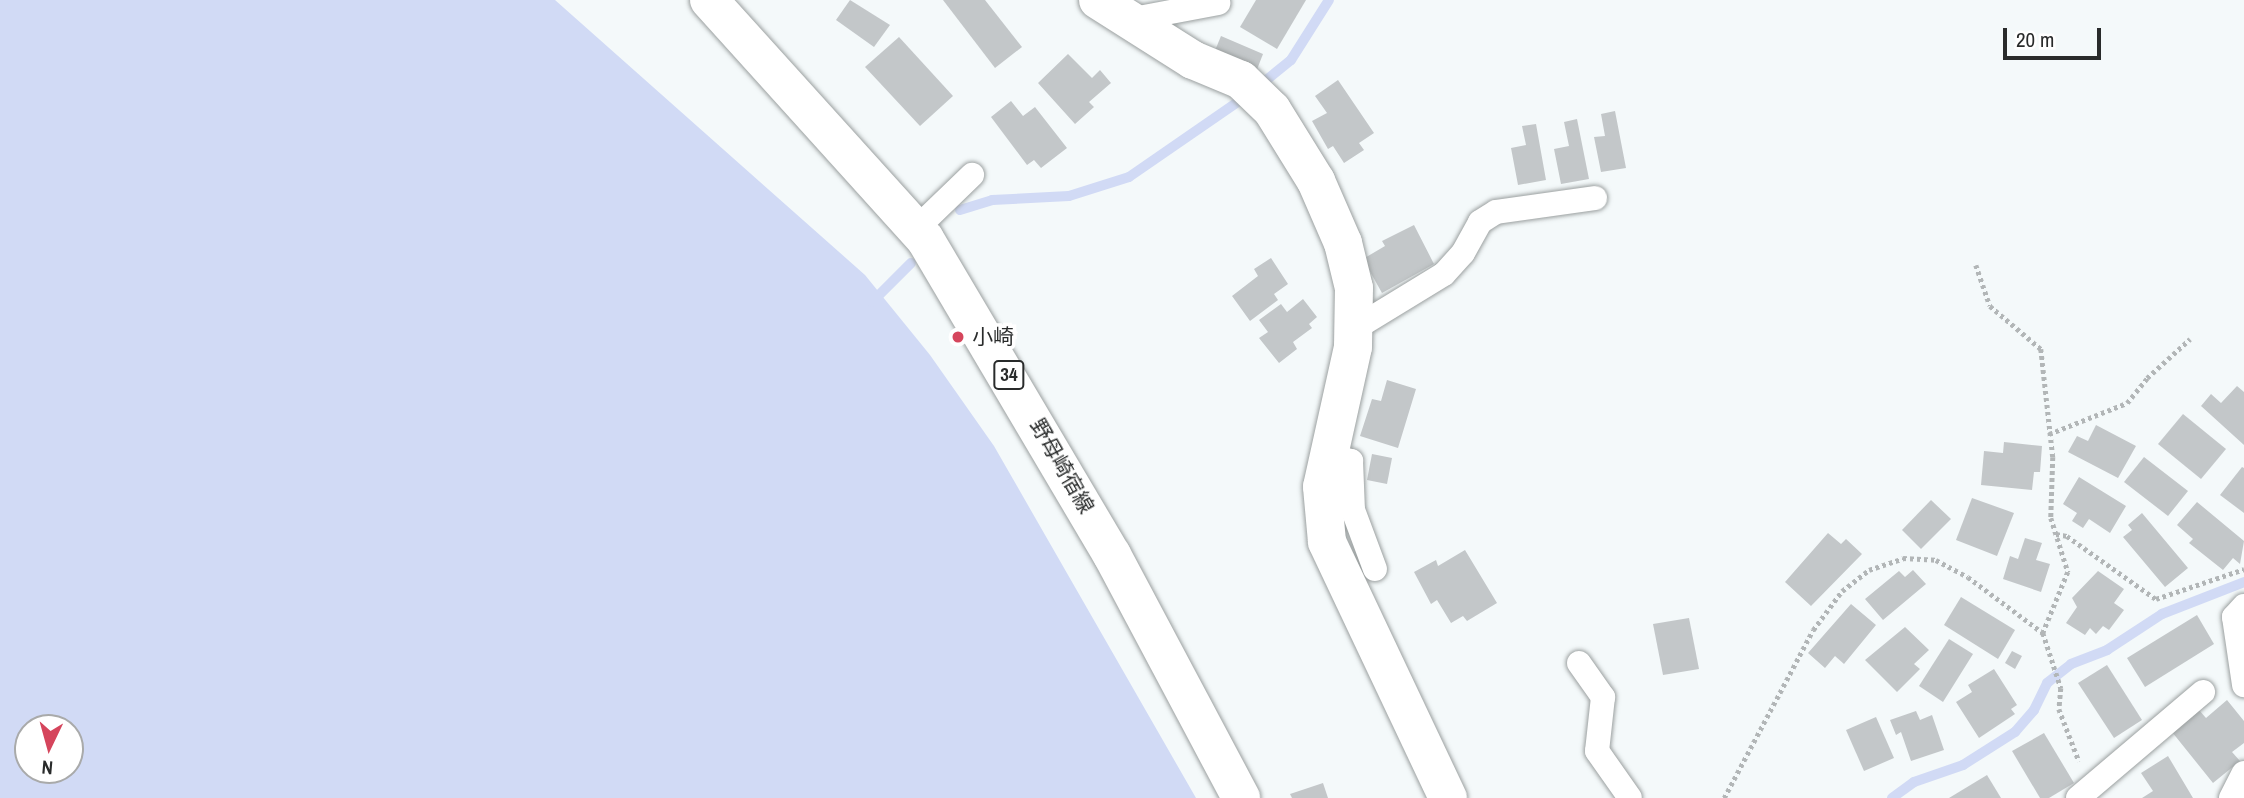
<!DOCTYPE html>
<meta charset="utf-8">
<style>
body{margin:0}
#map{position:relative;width:2244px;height:798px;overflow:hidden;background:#f4f9fa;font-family:"Archivo Narrow","Noto Sans JP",sans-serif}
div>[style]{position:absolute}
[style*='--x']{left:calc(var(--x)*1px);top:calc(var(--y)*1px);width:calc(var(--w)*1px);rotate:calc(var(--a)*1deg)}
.water>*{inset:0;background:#d1daf5}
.stream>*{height:10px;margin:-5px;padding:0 5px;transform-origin:5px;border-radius:5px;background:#d1daf5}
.building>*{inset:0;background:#c3c7c9}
.path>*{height:4.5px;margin-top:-2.25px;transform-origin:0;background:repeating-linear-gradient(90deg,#b2b6b7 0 3.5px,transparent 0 7px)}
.roads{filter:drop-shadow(0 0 2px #9ba0a0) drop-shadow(0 0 2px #9ba0a0)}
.street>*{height:24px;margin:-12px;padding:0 12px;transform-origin:12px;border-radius:12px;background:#fff}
.primary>*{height:38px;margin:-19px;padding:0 19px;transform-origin:19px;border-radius:19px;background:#fff}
.dots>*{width:19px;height:19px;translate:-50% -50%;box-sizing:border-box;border:4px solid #fff;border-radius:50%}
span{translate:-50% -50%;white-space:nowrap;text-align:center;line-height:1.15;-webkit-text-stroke:7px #fff;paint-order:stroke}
.shield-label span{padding:2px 5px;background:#fff;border:2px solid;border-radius:5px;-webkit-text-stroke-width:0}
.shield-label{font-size:19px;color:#292b2b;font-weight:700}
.poi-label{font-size:21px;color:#292b2b}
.left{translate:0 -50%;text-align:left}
.street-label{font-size:21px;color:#292b2b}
.north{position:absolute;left:14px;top:714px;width:70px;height:70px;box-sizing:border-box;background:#fff;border:2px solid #a9aaaa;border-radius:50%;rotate:185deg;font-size:19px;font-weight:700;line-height:28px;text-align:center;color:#292b2b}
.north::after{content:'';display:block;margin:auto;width:24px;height:32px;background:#d5455c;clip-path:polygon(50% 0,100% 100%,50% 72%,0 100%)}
.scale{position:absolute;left:2003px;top:28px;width:98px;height:32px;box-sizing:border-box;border:4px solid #292b2b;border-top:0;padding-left:9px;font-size:21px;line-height:24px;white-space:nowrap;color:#292b2b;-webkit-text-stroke:5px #fff;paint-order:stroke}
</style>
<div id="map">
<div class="water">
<i style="clip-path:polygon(evenodd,0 0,555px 0,865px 275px,930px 355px,994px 446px,1196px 798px,0 798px,0 0,28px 728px,70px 728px,70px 770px,28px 770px,28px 728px)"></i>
</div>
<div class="stream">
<i style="--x:1259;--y:86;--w:41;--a:-39.1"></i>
<i style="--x:1291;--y:60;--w:71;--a:-57.7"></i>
<i style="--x:960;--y:210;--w:34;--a:-17"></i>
<i style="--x:992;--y:200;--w:77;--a:-3"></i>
<i style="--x:1069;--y:196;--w:63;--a:-17.6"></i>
<i style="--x:1129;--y:177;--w:145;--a:-34.6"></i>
<i style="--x:872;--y:302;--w:55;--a:-45"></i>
<i style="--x:1892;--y:798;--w:27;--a:-36"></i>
<i style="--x:1914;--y:782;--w:52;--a:-19.1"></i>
<i style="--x:1963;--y:765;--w:62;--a:-32.4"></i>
<i style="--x:2015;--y:732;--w:29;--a:-49"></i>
<i style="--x:2034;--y:710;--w:30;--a:-64"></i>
<i style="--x:2047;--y:683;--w:31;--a:-38"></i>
<i style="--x:2071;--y:664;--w:39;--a:-21"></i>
<i style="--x:2107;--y:650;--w:66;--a:-33.2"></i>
<i style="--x:2162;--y:614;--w:88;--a:-21.3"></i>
</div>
<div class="building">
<i style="clip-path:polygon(850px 0,890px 25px,874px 47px,836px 20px)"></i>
<i style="clip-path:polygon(943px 0,985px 0,1022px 47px,995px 68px)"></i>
<i style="clip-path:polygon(1256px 0,1306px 0,1277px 49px,1240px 27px)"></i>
<i style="clip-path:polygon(1221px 36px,1263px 54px,1256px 72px,1214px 53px)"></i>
<i style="clip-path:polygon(899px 37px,953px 96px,920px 126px,865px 67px)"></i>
<i style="clip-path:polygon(1068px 54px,1092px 78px,1100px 70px,1111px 83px,1089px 102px,1094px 107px,1075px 124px,1038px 83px)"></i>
<i style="clip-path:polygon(1338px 80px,1374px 133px,1359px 143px,1364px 150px,1344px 163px,1333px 146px,1328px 149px,1312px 121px,1327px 113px,1315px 96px)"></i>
<i style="clip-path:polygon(1011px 101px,1023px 116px,1035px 107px,1067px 148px,1041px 168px,1034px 160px,1027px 165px,991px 117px)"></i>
<i style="clip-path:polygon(1615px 111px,1626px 168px,1601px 172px,1594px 137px,1605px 136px,1601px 114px)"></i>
<i style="clip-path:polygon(1577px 119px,1589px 179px,1561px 184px,1554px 149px,1569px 146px,1564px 122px)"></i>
<i style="clip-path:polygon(1536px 124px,1546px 180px,1518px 185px,1511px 148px,1526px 145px,1522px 126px)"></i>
<i style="clip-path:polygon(1414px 225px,1434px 264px,1382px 293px,1363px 259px,1385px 246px,1382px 241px)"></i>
<i style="clip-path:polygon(1271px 258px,1288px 284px,1274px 294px,1278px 300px,1250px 321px,1232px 296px,1258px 276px,1254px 269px)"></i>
<i style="clip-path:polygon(1303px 299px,1317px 317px,1309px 324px,1312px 328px,1293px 342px,1297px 349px,1279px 363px,1259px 338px,1268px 332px,1259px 320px,1281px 304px,1287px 312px)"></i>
<i style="clip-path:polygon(1387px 380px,1416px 389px,1398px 448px,1360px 436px,1372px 399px,1381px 401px)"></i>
<i style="clip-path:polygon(2237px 386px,2244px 392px,2244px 445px,2201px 406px,2211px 394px,2221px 403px)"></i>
<i style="clip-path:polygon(2183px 414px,2226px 449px,2201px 479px,2158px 444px)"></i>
<i style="clip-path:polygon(2096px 425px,2136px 446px,2118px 478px,2068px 452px,2077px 436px,2088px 441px)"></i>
<i style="clip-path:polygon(2004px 442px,2042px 446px,2040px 472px,2034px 472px,2032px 490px,1981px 485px,1984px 451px,2003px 453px)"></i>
<i style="clip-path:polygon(1372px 454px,1392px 458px,1387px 484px,1367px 480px)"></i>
<i style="clip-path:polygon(2144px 457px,2188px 491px,2168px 516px,2124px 482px)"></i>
<i style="clip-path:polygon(2242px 467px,2244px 468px,2244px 513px,2220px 495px)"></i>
<i style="clip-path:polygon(2079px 477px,2126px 506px,2110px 533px,2089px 519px,2083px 528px,2072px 521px,2077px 513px,2063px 504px)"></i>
<i style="clip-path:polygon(1972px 498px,2014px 513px,1997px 556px,1956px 540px)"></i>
<i style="clip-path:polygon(1931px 500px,1951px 519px,1921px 549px,1902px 530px)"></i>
<i style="clip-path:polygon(2197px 502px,2244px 541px,2240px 564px,2233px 558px,2223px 570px,2189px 543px,2193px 539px,2177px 525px)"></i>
<i style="clip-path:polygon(2142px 513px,2188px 568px,2165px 587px,2123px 537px,2132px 530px,2128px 525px)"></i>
<i style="clip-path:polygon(1828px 533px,1841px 544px,1846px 539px,1862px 554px,1811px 606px,1785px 582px)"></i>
<i style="clip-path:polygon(2025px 538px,2042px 543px,2036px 560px,2050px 564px,2041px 592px,2003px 579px,2010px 556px,2018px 559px)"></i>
<i style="clip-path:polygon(1465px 550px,1497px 603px,1467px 621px,1463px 616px,1451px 623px,1437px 600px,1431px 604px,1414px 572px,1436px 560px,1438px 566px)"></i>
<i style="clip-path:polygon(1913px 570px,1926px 584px,1883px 620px,1865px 599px,1899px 571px,1905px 577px)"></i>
<i style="clip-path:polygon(2098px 571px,2124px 589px,2114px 603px,2124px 610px,2109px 630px,2103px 626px,2096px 634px,2090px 628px,2085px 635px,2066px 623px,2077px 607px,2072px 598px)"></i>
<i style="clip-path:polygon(1961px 597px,2015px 630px,1998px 659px,1944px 625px)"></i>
<i style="clip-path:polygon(1851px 604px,1876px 625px,1844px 664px,1835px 656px,1825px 668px,1808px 653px)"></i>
<i style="clip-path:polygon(2197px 615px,2214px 644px,2145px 687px,2127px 658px)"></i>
<i style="clip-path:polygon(1689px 618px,1699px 669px,1663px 675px,1653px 624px)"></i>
<i style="clip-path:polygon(1905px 627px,1929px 650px,1914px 664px,1920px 669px,1897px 692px,1865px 660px)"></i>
<i style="clip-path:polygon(1949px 639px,1973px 654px,1943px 702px,1919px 686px)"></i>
<i style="clip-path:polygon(2012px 651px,2022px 656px,2015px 669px,2005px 663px)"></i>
<i style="clip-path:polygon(2107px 665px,2142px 720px,2114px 738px,2078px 683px)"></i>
<i style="clip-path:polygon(1994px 669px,2017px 705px,2011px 709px,2015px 714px,1979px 738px,1956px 702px,1972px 692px,1968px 685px)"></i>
<i style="clip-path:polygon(2227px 700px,2244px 721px,2244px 743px,2232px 752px,2240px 761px,2213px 783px,2172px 732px,2199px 710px,2206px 718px)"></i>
<i style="clip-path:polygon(1916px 711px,1920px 720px,1932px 715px,1944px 750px,1911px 761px,1901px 732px,1896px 735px,1890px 720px)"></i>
<i style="clip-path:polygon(1876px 717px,1894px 758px,1864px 771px,1846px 730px)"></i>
<i style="clip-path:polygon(2044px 733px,2074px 783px,2049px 798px,2040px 798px,2012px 751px)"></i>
<i style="clip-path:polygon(2168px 756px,2193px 798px,2142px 798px,2153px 791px,2141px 773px)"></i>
<i style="clip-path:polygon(1987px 775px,2001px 798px,1949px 798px)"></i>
<i style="clip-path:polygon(1323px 783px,1328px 798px,1292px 798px,1290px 794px)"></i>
</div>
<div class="path">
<i style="--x:1976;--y:265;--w:43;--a:71.1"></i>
<i style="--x:1990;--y:306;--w:67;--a:40.1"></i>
<i style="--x:2041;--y:349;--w:109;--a:83.7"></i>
<i style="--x:2053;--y:457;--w:61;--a:91.9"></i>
<i style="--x:2051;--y:518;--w:57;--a:72.5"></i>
<i style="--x:2068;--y:572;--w:66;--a:112.3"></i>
<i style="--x:2043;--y:633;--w:58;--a:71.9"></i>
<i style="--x:2061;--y:688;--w:21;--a:95"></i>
<i style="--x:2059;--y:709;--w:56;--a:69"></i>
<i style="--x:2049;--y:434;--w:84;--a:-21.7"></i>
<i style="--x:2127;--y:403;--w:32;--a:-51"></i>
<i style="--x:2147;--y:378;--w:58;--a:-42.2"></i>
<i style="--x:2056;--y:534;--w:11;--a:10"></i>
<i style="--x:2067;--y:536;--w:109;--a:35.3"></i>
<i style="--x:2156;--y:599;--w:93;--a:-18.8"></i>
<i style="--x:1724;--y:798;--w:190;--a:-62.1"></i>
<i style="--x:1813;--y:630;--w:49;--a:-53.4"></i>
<i style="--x:1842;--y:591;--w:34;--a:-38"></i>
<i style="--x:1869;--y:570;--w:36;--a:-19"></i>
<i style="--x:1903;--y:558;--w:33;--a:3"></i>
<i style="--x:1936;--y:560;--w:36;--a:28"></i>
<i style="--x:1968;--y:577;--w:94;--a:36.7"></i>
</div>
<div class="roads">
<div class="street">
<i style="--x:1128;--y:20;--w:92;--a:-10.7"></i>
<i style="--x:916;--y:229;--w:78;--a:-44"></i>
<i style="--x:1354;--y:329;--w:105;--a:-31.4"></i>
<i style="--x:1444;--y:274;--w:28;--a:-48"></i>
<i style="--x:1463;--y:253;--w:35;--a:-61"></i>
<i style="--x:1480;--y:222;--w:19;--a:-32"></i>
<i style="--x:1496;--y:212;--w:100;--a:-8"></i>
<i style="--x:1327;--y:455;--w:25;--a:14"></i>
<i style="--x:1351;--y:461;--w:49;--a:87.7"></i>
<i style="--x:1353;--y:510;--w:63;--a:69.6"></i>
<i style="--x:2244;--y:606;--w:15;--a:132"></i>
<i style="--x:2234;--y:617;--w:69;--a:81.6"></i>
<i style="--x:1579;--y:663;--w:42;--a:54.8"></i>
<i style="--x:1603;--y:697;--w:54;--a:96.3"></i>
<i style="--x:1597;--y:751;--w:57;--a:54.9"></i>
<i style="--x:2078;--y:798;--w:164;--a:-40.3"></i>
<i style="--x:2231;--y:798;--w:28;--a:-63"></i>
</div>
<div class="primary">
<i style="--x:709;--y:0;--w:322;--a:47.9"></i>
<i style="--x:925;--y:239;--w:367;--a:59.4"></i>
<i style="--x:1112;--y:555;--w:275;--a:62"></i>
<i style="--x:1098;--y:0;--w:112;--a:32.3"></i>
<i style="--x:1193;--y:60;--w:52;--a:22.6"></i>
<i style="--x:1241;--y:80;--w:43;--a:44.1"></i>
<i style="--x:1272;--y:110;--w:84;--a:58.2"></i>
<i style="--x:1316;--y:181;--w:68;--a:66.5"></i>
<i style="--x:1343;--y:243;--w:46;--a:76.3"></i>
<i style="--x:1354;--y:288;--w:59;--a:91"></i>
<i style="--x:1353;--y:347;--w:143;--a:102.5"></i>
<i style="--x:1322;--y:487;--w:55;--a:84.8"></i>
<i style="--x:1327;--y:542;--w:283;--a:64.7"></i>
</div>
</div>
<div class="dots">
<i style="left:958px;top:337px;background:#d5455c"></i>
</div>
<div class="shield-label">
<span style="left:1009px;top:375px">34</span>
</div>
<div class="poi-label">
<span class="left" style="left:972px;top:337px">小崎</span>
</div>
<div class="street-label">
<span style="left:1062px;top:466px;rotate:60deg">野母崎宿線</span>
</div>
<div class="north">N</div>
<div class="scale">20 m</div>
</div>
